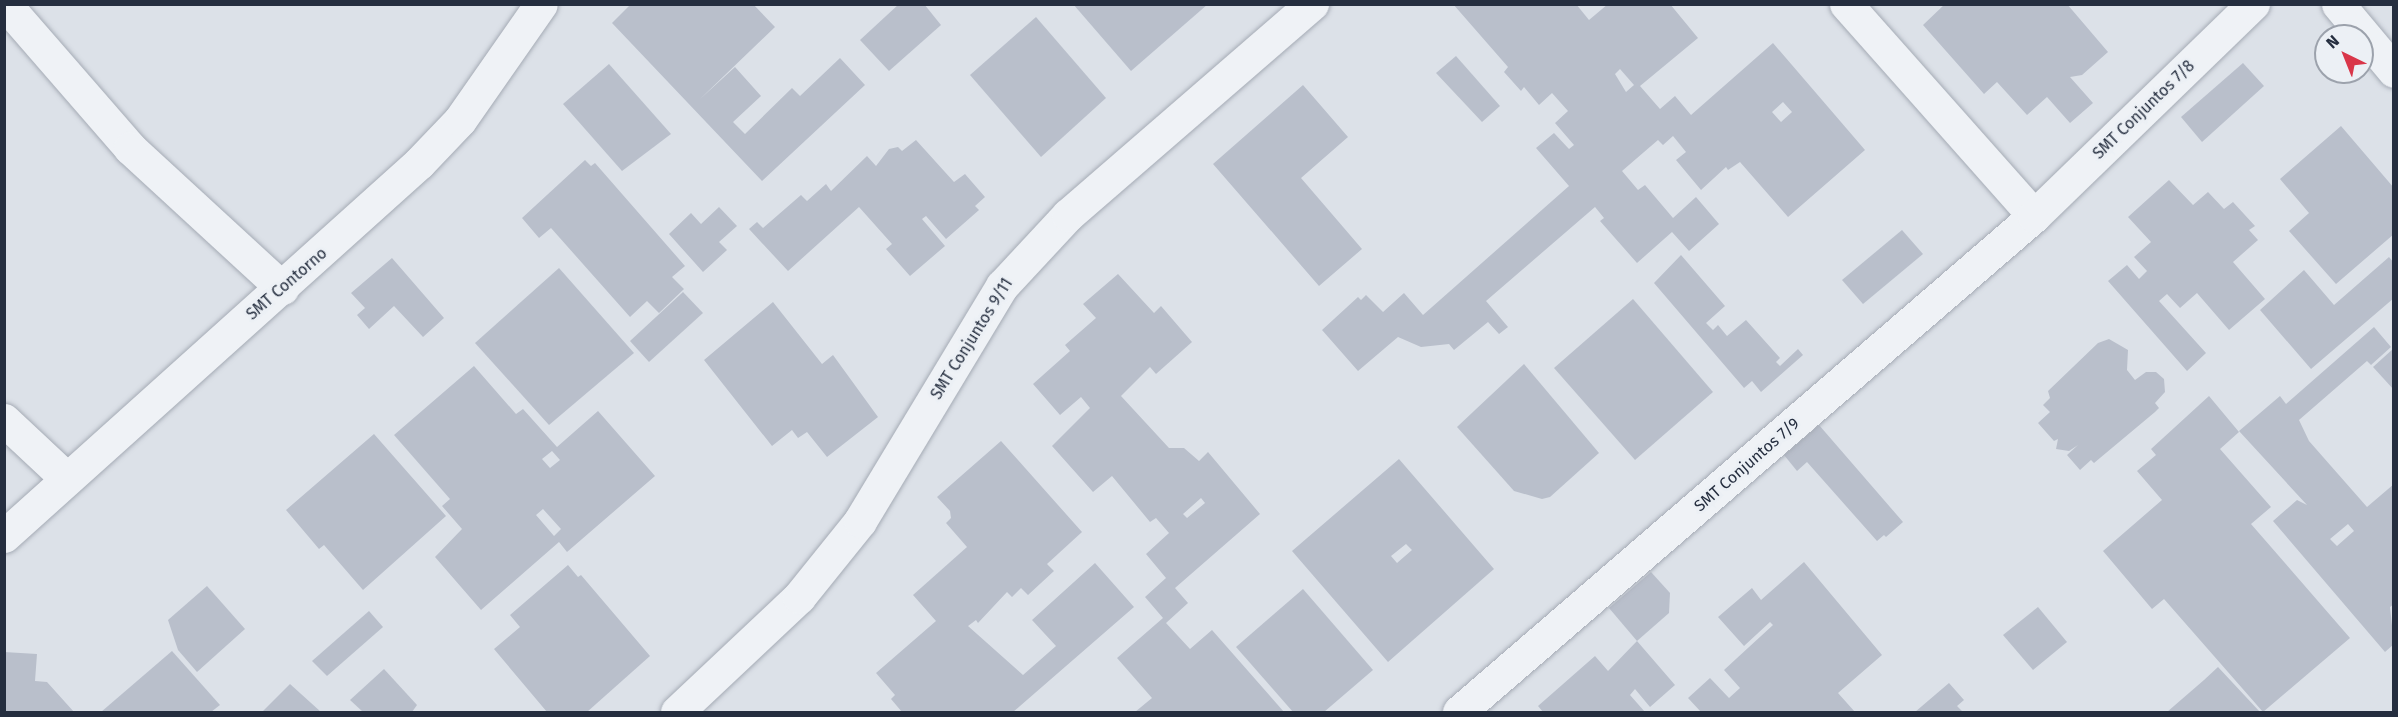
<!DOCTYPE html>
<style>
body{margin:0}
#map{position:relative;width:2398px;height:717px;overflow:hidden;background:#dce1e8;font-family:"Fira Sans",sans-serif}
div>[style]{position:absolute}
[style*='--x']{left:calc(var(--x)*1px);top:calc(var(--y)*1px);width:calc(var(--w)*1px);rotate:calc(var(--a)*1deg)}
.building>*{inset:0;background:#b9bfcb}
.roads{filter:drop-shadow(0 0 2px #a5abb5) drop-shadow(0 0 2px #a5abb5)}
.minor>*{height:33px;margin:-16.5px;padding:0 16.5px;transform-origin:16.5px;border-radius:16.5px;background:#eff2f6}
.tertiary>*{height:33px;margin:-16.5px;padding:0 16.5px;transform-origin:16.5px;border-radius:16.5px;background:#eff2f6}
span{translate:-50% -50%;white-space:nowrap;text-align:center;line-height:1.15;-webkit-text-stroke:6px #ecf0f5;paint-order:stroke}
.street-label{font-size:16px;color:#252e3f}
.frame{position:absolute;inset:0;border:6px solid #252e3f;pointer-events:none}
.north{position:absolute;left:2314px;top:24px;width:60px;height:60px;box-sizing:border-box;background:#ecf0f5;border:2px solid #9ca2ac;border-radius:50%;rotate:317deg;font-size:16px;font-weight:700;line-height:24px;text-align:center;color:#252e3f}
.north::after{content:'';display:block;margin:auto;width:21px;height:27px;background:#d93649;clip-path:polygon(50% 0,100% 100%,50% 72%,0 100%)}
</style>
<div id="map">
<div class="building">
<i style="clip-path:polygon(631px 4px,753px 4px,775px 27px,699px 100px,735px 67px,761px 96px,733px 122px,745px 134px,792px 88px,800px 96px,840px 58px,865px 85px,762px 181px,612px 23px)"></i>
<i style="clip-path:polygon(899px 4px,924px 4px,941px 25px,889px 71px,860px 40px)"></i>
<i style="clip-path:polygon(1073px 4px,1208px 4px,1131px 71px)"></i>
<i style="clip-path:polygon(evenodd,1453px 4px,1576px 4px,1589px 20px,1608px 4px,1670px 4px,1698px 38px,1640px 86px,1660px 109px,1675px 96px,1691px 115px,1773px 43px,1865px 150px,1788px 217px,1740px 162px,1728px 170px,1726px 167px,1701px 190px,1676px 160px,1686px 152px,1673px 136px,1663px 145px,1658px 140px,1622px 171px,1638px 190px,1645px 185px,1673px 218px,1696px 197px,1719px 224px,1689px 251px,1672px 232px,1637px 263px,1600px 221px,1604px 218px,1595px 207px,1486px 301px,1508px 327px,1499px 334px,1488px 322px,1454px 350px,1449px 344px,1421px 347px,1398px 337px,1358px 371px,1322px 330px,1358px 297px,1361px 300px,1366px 295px,1383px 312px,1404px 293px,1423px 315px,1569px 186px,1536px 148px,1554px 133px,1569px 149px,1574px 145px,1555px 123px,1568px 111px,1552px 93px,1539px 105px,1524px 87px,1521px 91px,1504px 72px,1508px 67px,1453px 4px,1620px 69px,1634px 85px,1626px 92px,1615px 74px,1620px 69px,1453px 4px,1783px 102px,1792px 112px,1781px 122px,1772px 112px,1783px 102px)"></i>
<i style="clip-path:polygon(1945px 4px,2067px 4px,2108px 52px,2082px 75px,2070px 77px,2093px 103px,2070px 123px,2047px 97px,2027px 115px,1997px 82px,1984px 94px,1923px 25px)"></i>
<i style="clip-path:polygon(1036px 17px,1106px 98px,1041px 157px,970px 75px)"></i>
<i style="clip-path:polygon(1456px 56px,1500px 106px,1482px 122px,1436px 73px)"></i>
<i style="clip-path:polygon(2243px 63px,2264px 86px,2202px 142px,2181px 117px)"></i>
<i style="clip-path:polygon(609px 64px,671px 134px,622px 171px,563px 104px)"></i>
<i style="clip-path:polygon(1303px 85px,1348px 137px,1301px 178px,1362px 249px,1319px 286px,1213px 164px)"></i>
<i style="clip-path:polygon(2341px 126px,2394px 188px,2394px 234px,2336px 284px,2289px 231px,2309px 213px,2280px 179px)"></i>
<i style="clip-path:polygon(916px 140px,954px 182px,965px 174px,985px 197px,975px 206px,979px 210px,946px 239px,926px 216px,922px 219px,945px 246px,910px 276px,886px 249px,892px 244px,859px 207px,788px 271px,749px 229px,757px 222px,763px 228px,801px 195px,807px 201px,826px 184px,831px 191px,867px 156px,876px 166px,889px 149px,898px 147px,902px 151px)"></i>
<i style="clip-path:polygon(585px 160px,591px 166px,595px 163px,685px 266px,672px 277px,684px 289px,659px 313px,647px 301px,630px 317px,551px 228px,539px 238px,522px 218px)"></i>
<i style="clip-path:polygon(2169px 180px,2193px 205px,2208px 192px,2224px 209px,2233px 202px,2255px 226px,2249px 230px,2258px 240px,2233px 262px,2265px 299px,2229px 330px,2197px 293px,2180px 308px,2167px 294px,2159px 301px,2206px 353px,2187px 371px,2108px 281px,2127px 265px,2139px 279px,2147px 271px,2134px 257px,2151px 242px,2128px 217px)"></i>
<i style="clip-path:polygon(719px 207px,737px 226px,719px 242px,727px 250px,703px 272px,669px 234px,691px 213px,701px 224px)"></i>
<i style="clip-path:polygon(1902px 230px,1923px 254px,1863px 304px,1842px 280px)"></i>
<i style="clip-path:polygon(1681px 255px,1725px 306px,1706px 323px,1713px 330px,1718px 325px,1727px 336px,1746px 320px,1780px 358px,1776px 362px,1780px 366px,1798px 349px,1803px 355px,1761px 392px,1752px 381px,1744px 388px,1654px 283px)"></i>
<i style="clip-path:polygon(2389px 257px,2394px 263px,2394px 298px,2311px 369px,2260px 310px,2304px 270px,2334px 305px)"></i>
<i style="clip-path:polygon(392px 258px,444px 318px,423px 337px,394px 306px,369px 329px,357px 315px,365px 308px,351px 293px)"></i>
<i style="clip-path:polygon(559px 268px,634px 353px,549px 425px,475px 343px)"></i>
<i style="clip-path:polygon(evenodd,1118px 274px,1154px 313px,1161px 306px,1192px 342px,1156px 374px,1150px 367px,1121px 396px,1169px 448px,1184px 448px,1199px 461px,1208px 452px,1260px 514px,1175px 588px,1188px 603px,1166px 623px,1190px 649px,1212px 630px,1284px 712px,1135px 712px,1152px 698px,1117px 658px,1163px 618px,1145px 597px,1166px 578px,1146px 554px,1169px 533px,1156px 518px,1150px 522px,1112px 476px,1093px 492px,1052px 446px,1090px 408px,1081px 397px,1060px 415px,1033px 384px,1070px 351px,1065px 345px,1096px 318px,1083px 304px,1118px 274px,1201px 498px,1205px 503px,1187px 518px,1183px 514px,1201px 498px)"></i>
<i style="clip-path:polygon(683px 292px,703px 313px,649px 362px,630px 341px)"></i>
<i style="clip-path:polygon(1633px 299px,1713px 392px,1635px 460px,1554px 368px)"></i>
<i style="clip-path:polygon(773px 302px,822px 364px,833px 355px,878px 417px,827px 457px,807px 432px,798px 438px,792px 430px,772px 446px,704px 360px)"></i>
<i style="clip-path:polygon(evenodd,2374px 327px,2391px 347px,2371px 365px,2367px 361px,2299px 420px,2309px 441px,2367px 507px,2394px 484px,2394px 604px,2390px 607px,2394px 644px,2385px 652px,2273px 521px,2297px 500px,2307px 505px,2239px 431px,2280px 396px,2286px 404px,2374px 327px,2348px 524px,2354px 531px,2337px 546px,2330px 539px,2348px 524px)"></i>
<i style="clip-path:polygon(2109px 339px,2128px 350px,2127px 370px,2135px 380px,2146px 372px,2156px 372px,2164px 379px,2165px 392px,2155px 403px,2159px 408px,2155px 412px,2094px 463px,2091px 460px,2080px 470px,2067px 455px,2078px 445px,2069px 451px,2056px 449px,2058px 439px,2054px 441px,2038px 423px,2050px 412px,2043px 405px,2050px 398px,2048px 391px,2098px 343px)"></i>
<i style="clip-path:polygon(2394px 348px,2394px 390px,2373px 367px)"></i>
<i style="clip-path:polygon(1524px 364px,1599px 453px,1550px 497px,1542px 499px,1514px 491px,1457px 427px)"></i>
<i style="clip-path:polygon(evenodd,474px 366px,516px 414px,523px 409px,557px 447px,598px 411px,655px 476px,567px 552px,559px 542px,481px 610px,435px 557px,462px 529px,442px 506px,450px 499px,394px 435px,474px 366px,552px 451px,560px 460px,550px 468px,542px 459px,552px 451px,474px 366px,543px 509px,561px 529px,554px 536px,536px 515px,543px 509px)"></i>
<i style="clip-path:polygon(2209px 396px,2239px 432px,2220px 449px,2271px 507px,2251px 524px,2350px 638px,2263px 712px,2164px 599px,2152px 609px,2103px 551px,2162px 500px,2137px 471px,2156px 455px,2151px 449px)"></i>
<i style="clip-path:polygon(1819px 425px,1903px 522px,1886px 537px,1884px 535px,1877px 541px,1807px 462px,1797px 471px,1784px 455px)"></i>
<i style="clip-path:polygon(374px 434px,446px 516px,363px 590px,324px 545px,319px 549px,286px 510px)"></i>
<i style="clip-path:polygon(1001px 441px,1082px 532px,1047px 564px,1054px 571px,1028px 595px,1021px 588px,1012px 597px,1007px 592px,978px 623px,976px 620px,968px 626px,1023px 675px,1056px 646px,1032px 620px,1095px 563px,1134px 607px,1013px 712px,902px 712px,891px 699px,895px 695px,876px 673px,936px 621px,913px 595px,967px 547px,946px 523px,951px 518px,950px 511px,937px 497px)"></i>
<i style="clip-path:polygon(evenodd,1399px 459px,1494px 569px,1388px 662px,1292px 551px,1399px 459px,1406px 544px,1412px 550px,1397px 563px,1391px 556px,1406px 544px)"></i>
<i style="clip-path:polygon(1804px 562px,1882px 655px,1838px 693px,1855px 712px,1701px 712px,1688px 698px,1710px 678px,1729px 698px,1740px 688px,1724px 670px,1773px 625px,1770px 622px,1744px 646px,1718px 617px,1752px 588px,1761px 600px)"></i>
<i style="clip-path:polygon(568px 565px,578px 577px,581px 575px,650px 656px,587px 712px,547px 712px,494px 649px,520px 627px,510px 615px)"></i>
<i style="clip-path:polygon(1651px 572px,1670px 593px,1669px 613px,1637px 641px,1609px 608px)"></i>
<i style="clip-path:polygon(207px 586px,245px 629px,197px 672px,178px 650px,168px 620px)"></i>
<i style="clip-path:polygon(1303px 589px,1373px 670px,1324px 712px,1293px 712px,1236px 647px)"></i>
<i style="clip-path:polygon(2038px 607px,2067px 642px,2033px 670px,2003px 635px)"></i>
<i style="clip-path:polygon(369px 611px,383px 627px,327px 676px,312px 661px)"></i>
<i style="clip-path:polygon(1637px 641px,1675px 685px,1650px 707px,1635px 689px,1630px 695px,1645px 712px,1543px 712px,1538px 706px,1595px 656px,1608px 671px)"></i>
<i style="clip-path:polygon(172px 651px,220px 705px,211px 712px,101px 712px)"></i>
<i style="clip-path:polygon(4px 652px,37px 654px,35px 681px,47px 682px,74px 712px,4px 712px)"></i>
<i style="clip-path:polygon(2218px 667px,2260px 712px,2167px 712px,2204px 680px)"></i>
<i style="clip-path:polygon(384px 669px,417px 705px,412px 712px,363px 712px,350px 700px)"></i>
<i style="clip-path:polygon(1949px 683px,1964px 700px,1957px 706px,1963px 712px,1915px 712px)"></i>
<i style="clip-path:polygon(290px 684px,321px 712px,262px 712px)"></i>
</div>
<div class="roads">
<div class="minor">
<i style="--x:5;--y:4;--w:191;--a:49"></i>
<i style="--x:130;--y:148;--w:207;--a:42.6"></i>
<i style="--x:1846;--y:4;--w:283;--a:48.4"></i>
<i style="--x:2338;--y:4;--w:87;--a:50.1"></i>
<i style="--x:4;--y:420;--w:86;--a:43.1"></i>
<i style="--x:677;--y:712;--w:168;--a:-43.3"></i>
<i style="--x:799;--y:597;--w:97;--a:-51.2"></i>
<i style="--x:860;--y:521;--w:275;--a:-58.9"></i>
<i style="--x:1002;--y:286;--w:97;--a:-47.1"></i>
<i style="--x:1068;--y:215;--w:323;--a:-40.9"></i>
<i style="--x:1459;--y:712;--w:759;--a:-40.78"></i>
<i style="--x:2034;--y:216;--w:305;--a:-44.1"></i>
</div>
<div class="tertiary">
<i style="--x:4;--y:536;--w:558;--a:-41.95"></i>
<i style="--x:419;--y:163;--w:59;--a:-46.4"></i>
<i style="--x:460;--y:120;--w:141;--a:-55.1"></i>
</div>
</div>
<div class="street-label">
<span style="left:2144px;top:110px;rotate:-44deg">SMT Conjuntos 7/8</span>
<span style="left:287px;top:284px;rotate:-41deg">SMT Contorno</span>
<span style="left:972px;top:339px;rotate:-58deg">SMT Conjuntos 9/11</span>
<span style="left:1747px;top:465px;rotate:-41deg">SMT Conjuntos 7/9</span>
</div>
<div class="frame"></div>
<div class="north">N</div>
</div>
